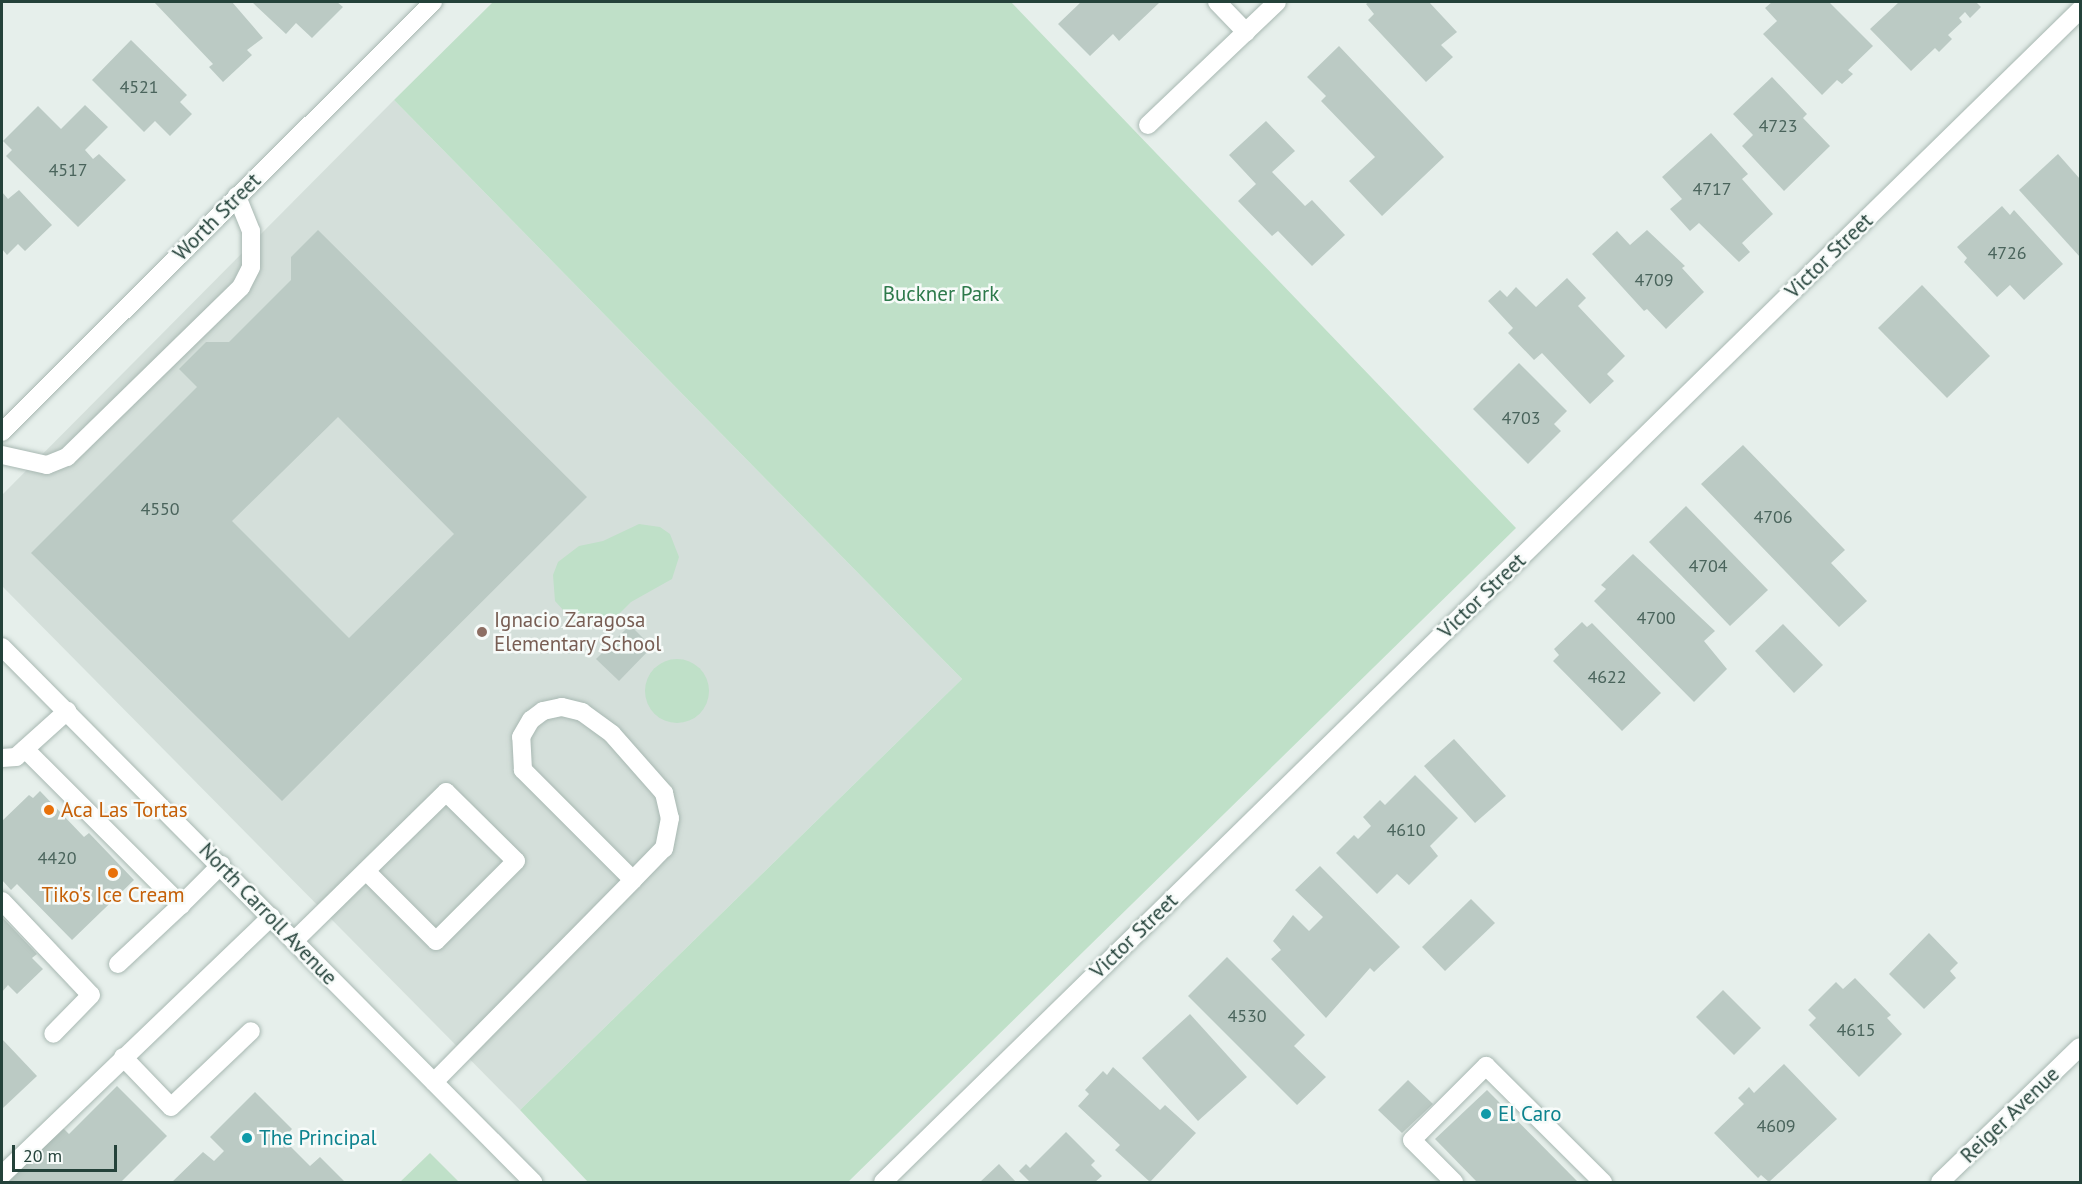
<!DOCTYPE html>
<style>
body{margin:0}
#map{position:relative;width:2082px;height:1184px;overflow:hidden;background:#e6efeb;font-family:"PT Sans",sans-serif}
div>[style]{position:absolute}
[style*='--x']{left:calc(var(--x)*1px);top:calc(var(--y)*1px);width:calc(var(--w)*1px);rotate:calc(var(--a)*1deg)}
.built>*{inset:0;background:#d4dfda}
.green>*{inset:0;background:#bfe0c8}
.round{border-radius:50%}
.building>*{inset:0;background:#bbcac4}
.roads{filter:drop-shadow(0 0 2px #a8b8b2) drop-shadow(0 0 2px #a8b8b2)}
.minor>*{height:18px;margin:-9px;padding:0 9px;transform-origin:9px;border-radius:9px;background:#fff}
.dots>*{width:16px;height:16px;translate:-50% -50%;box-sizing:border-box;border:3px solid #f7fbf9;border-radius:50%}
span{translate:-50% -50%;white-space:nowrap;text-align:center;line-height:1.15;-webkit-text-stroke:5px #f7fbf9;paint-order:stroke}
.number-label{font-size:18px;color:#4a645c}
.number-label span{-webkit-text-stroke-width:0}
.street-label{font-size:21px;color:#24423a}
.park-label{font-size:21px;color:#2d7a4b}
.education-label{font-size:21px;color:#785e54}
.left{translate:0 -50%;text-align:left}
.food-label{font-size:21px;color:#c56008}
.culture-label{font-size:21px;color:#0d838f}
.frame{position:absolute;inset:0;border:3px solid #24423a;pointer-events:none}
.scale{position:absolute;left:12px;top:1145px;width:105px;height:27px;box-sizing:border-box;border:3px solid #24423a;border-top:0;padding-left:8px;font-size:18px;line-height:21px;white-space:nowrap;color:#24423a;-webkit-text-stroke:4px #f7fbf9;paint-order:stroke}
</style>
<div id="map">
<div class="built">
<i style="clip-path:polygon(394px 100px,962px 679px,520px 1110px,2px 586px,2px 495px)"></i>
</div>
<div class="green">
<i style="clip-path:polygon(493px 2px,1011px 2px,1516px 528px,848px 1182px,588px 1182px,520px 1110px,962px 679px,394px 100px)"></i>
<i style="clip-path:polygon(639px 524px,660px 527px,670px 534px,679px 557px,672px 579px,631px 602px,612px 621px,599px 626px,573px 621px,555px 601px,553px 575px,558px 562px,579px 546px,603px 541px)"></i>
<i class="round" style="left:645px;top:659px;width:64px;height:64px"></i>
<i style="clip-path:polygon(430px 1153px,459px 1182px,400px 1182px)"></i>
</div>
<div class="building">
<i style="clip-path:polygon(154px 2px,232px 2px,263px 38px,247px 50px,252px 55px,223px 82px,209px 67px,213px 64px)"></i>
<i style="clip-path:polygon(252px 2px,337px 2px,343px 7px,312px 38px,296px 23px,286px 34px)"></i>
<i style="clip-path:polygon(1081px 2px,1158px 2px,1159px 3px,1119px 41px,1113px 34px,1090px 56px,1058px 24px)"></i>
<i style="clip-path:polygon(1369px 2px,1429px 2px,1457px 32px,1441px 45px,1453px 57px,1426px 82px,1368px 20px,1374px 14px,1366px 4px)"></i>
<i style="clip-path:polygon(1772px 2px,1829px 2px,1873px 46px,1848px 70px,1853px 74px,1842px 84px,1837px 80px,1822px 95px,1763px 34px,1777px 21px,1765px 8px)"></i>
<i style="clip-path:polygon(1899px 2px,1976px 2px,1981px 7px,1970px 18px,1965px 12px,1959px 18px,1962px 22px,1948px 35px,1952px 39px,1939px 52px,1935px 48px,1911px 71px,1870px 29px)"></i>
<i style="clip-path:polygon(131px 40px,187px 95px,180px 102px,192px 114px,170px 136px,155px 121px,144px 132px,92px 80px)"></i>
<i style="clip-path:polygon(1339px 46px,1444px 157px,1382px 216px,1349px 181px,1375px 157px,1321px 101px,1326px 96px,1307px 77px)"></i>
<i style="clip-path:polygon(1772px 77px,1807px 114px,1803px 118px,1830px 146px,1784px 191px,1742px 146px,1753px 135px,1733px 114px)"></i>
<i style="clip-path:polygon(85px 105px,108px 127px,85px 150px,93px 159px,99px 154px,126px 180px,78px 227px,6px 156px,12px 150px,3px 141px,38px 106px,61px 129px)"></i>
<i style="clip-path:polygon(1266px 121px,1295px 151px,1272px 172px,1305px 206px,1312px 200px,1345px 235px,1312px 266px,1278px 231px,1272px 236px,1238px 201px,1256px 184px,1229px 155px)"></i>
<i style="clip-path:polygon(1711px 133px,1748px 174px,1742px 179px,1773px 214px,1742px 243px,1750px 252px,1739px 262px,1699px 223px,1690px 231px,1670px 209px,1682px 199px,1662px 177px)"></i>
<i style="clip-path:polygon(2058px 154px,2080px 179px,2080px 257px,2019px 190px)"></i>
<i style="clip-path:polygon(19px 190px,52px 225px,25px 251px,18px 244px,7px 255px,2px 249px,2px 192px,8px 199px)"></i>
<i style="clip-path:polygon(2002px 206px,2010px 215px,2014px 210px,2063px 264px,2024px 300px,2010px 285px,1997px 297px,1964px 262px,1967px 258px,1957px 247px)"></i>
<i style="clip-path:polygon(evenodd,318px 230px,587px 497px,282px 801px,31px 553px,197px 387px,179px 369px,206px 342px,229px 342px,291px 280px,291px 257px,318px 230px,338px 417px,454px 534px,349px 638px,232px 521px,338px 417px)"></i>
<i style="clip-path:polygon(1647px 230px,1685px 266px,1682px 268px,1704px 292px,1666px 329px,1647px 309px,1644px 311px,1592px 254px,1617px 231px,1630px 245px)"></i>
<i style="clip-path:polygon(1567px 278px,1586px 298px,1578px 306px,1625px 356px,1607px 374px,1614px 381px,1590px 404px,1542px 353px,1534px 360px,1508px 333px,1513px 328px,1488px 301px,1500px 290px,1507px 297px,1516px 287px,1536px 307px)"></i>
<i style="clip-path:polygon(1922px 285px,1990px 356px,1947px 398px,1878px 328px)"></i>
<i style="clip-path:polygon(1519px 363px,1567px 411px,1554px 424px,1561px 431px,1528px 464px,1473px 409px)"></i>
<i style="clip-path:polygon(1743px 445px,1845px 550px,1831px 563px,1867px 601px,1839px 627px,1701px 484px)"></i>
<i style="clip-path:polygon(1686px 506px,1768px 590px,1730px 626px,1649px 542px)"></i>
<i style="clip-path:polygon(1633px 554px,1715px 631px,1704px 641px,1727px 669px,1694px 702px,1594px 601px,1606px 589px,1601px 585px)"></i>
<i style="clip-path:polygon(1582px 622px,1587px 627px,1592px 623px,1661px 693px,1622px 731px,1553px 661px,1559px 655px,1554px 649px)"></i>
<i style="clip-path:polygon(1783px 624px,1823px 665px,1794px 693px,1755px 651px)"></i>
<i style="clip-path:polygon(630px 625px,652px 647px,619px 681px,596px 659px)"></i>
<i style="clip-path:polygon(1454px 739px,1506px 796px,1475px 823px,1424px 766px)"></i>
<i style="clip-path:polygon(1415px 775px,1458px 818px,1430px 846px,1438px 856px,1409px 885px,1397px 874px,1377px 894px,1336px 853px,1354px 835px,1358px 839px,1371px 826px,1363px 817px,1380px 800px,1385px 805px)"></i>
<i style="clip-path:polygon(40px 791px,84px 837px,89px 833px,134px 880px,72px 940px,17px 884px,11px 890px,2px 880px,2px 821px,29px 795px,33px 798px)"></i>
<i style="clip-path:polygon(1320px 866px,1400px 947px,1374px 972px,1370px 968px,1326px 1018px,1271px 959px,1281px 950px,1273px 941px,1293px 915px,1309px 931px,1323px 917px,1295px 890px)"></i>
<i style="clip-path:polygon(1471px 899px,1495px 923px,1445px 971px,1422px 947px)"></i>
<i style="clip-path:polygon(2px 917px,37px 954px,32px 958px,43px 969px,17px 994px,8px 985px,2px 992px)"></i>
<i style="clip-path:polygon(1929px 933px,1958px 963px,1950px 971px,1956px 978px,1924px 1009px,1889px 974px)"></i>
<i style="clip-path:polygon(1227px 957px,1305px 1035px,1294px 1046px,1326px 1077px,1297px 1105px,1188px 996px)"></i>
<i style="clip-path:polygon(1855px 978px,1891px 1015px,1887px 1018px,1902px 1034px,1859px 1077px,1809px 1025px,1816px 1018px,1808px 1010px,1836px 982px,1843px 989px)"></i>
<i style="clip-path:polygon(1723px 990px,1761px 1028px,1734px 1055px,1696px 1017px)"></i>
<i style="clip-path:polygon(1190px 1014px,1247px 1077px,1198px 1121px,1142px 1058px)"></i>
<i style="clip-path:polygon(2px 1039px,37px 1076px,3px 1108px,2px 1106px)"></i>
<i style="clip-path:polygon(1784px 1064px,1837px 1119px,1769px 1182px,1761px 1175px,1758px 1178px,1714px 1133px,1744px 1104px,1738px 1098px,1749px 1087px,1754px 1093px)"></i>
<i style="clip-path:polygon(1113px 1067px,1160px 1110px,1165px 1105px,1196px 1133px,1150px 1182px,1115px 1150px,1120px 1145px,1078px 1106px,1089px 1094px,1085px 1090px,1103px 1071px,1107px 1075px)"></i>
<i style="clip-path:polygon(1408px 1080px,1433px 1104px,1402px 1133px,1378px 1110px)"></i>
<i style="clip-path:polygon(117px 1086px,167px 1136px,121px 1182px,2px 1182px,60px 1125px,69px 1134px)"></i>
<i style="clip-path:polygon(1487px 1090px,1578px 1182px,1477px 1182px,1435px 1139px)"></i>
<i style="clip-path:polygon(255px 1092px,292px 1129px,283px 1139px,310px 1166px,320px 1157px,345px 1182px,172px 1182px,203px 1152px,214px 1161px,224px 1151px,210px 1137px)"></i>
<i style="clip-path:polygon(1066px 1132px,1095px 1161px,1091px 1165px,1102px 1176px,1095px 1182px,1030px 1182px,1019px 1171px,1026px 1164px,1030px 1168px)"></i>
<i style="clip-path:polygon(999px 1164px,1016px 1182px,980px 1182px)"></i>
</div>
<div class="roads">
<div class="minor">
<i style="--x:1217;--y:2;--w:42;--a:46"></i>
<i style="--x:1148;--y:125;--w:178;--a:-43.6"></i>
<i style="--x:2;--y:432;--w:609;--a:-44.93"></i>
<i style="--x:2;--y:455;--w:46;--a:12.5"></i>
<i style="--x:47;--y:465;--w:22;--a:-22"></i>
<i style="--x:67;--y:457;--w:243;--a:-44.3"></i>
<i style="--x:241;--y:287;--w:22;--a:-63"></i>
<i style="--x:251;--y:267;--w:36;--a:-90"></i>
<i style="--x:251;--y:231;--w:38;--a:-112"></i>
<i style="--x:2;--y:647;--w:754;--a:45.21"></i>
<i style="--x:562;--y:707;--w:21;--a:14"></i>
<i style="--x:582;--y:712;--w:37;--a:36"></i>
<i style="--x:612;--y:734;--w:79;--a:48.6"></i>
<i style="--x:664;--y:793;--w:26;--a:77"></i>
<i style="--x:670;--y:818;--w:31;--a:101"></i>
<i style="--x:664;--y:848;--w:45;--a:134.1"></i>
<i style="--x:633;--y:880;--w:156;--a:-135"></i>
<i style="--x:523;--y:770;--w:33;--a:-93"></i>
<i style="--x:521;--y:737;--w:20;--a:-60"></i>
<i style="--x:531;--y:720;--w:15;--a:-37"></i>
<i style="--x:543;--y:711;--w:19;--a:-12"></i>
<i style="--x:25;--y:749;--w:221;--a:45"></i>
<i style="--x:181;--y:905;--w:57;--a:-45"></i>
<i style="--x:2;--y:758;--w:14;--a:-4"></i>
<i style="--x:16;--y:757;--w:69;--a:-42"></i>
<i style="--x:2;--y:901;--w:129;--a:46.6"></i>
<i style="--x:91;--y:995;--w:54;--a:134.3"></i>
<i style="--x:294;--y:941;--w:213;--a:-44.4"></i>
<i style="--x:446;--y:792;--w:98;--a:44.6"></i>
<i style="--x:516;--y:861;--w:113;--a:135"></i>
<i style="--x:436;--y:941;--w:99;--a:-135"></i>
<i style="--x:118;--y:964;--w:86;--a:-43.1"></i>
<i style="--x:123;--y:1057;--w:69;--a:46.2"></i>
<i style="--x:171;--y:1107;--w:110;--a:-43.5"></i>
<i style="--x:434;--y:1082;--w:284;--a:-45.4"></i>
<i style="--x:2;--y:1175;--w:373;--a:-43.8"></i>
<i style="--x:883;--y:1182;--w:1675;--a:-44.4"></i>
<i style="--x:1454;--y:1182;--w:59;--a:-135"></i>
<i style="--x:1412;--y:1140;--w:105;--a:-45"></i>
<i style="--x:1486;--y:1066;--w:165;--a:44.8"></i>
<i style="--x:1940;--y:1182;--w:194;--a:-44"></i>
</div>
</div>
<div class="dots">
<i style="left:482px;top:632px;background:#8d6e63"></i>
<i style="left:49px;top:810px;background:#e8710a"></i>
<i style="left:113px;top:873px;background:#e8710a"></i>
<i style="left:1486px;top:1114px;background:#0f9aa8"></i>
<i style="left:247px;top:1138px;background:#0f9aa8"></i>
</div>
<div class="number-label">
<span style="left:139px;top:87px">4521</span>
<span style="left:1778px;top:126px">4723</span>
<span style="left:68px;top:170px">4517</span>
<span style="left:1712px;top:189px">4717</span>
<span style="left:2007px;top:253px">4726</span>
<span style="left:1654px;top:280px">4709</span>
<span style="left:1521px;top:418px">4703</span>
<span style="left:160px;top:509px">4550</span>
<span style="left:1773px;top:517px">4706</span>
<span style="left:1708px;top:566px">4704</span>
<span style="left:1656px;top:618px">4700</span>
<span style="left:1607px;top:677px">4622</span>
<span style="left:1406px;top:830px">4610</span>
<span style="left:57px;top:858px">4420</span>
<span style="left:1247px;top:1016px">4530</span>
<span style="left:1856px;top:1030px">4615</span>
<span style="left:1776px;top:1126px">4609</span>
</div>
<div class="street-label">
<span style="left:217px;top:217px;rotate:-45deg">Worth Street</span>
<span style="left:1829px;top:256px;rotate:-44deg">Victor Street</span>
<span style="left:1482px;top:596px;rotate:-44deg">Victor Street</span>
<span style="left:268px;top:914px;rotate:46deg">North Carroll Avenue</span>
<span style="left:1134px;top:936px;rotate:-44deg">Victor Street</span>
<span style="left:2010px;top:1115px;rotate:-44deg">Reiger Avenue</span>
</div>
<div class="park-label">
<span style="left:941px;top:294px">Buckner Park</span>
</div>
<div class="education-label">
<span class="left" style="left:494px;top:632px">Ignacio Zaragosa<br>Elementary School</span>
</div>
<div class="food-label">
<span class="left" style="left:61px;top:810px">Aca Las Tortas</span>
<span style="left:113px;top:895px">Tiko's Ice Cream</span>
</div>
<div class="culture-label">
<span class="left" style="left:1498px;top:1114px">El Caro</span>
<span class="left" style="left:259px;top:1138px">The Principal</span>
</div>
<div class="frame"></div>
<div class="scale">20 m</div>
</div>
